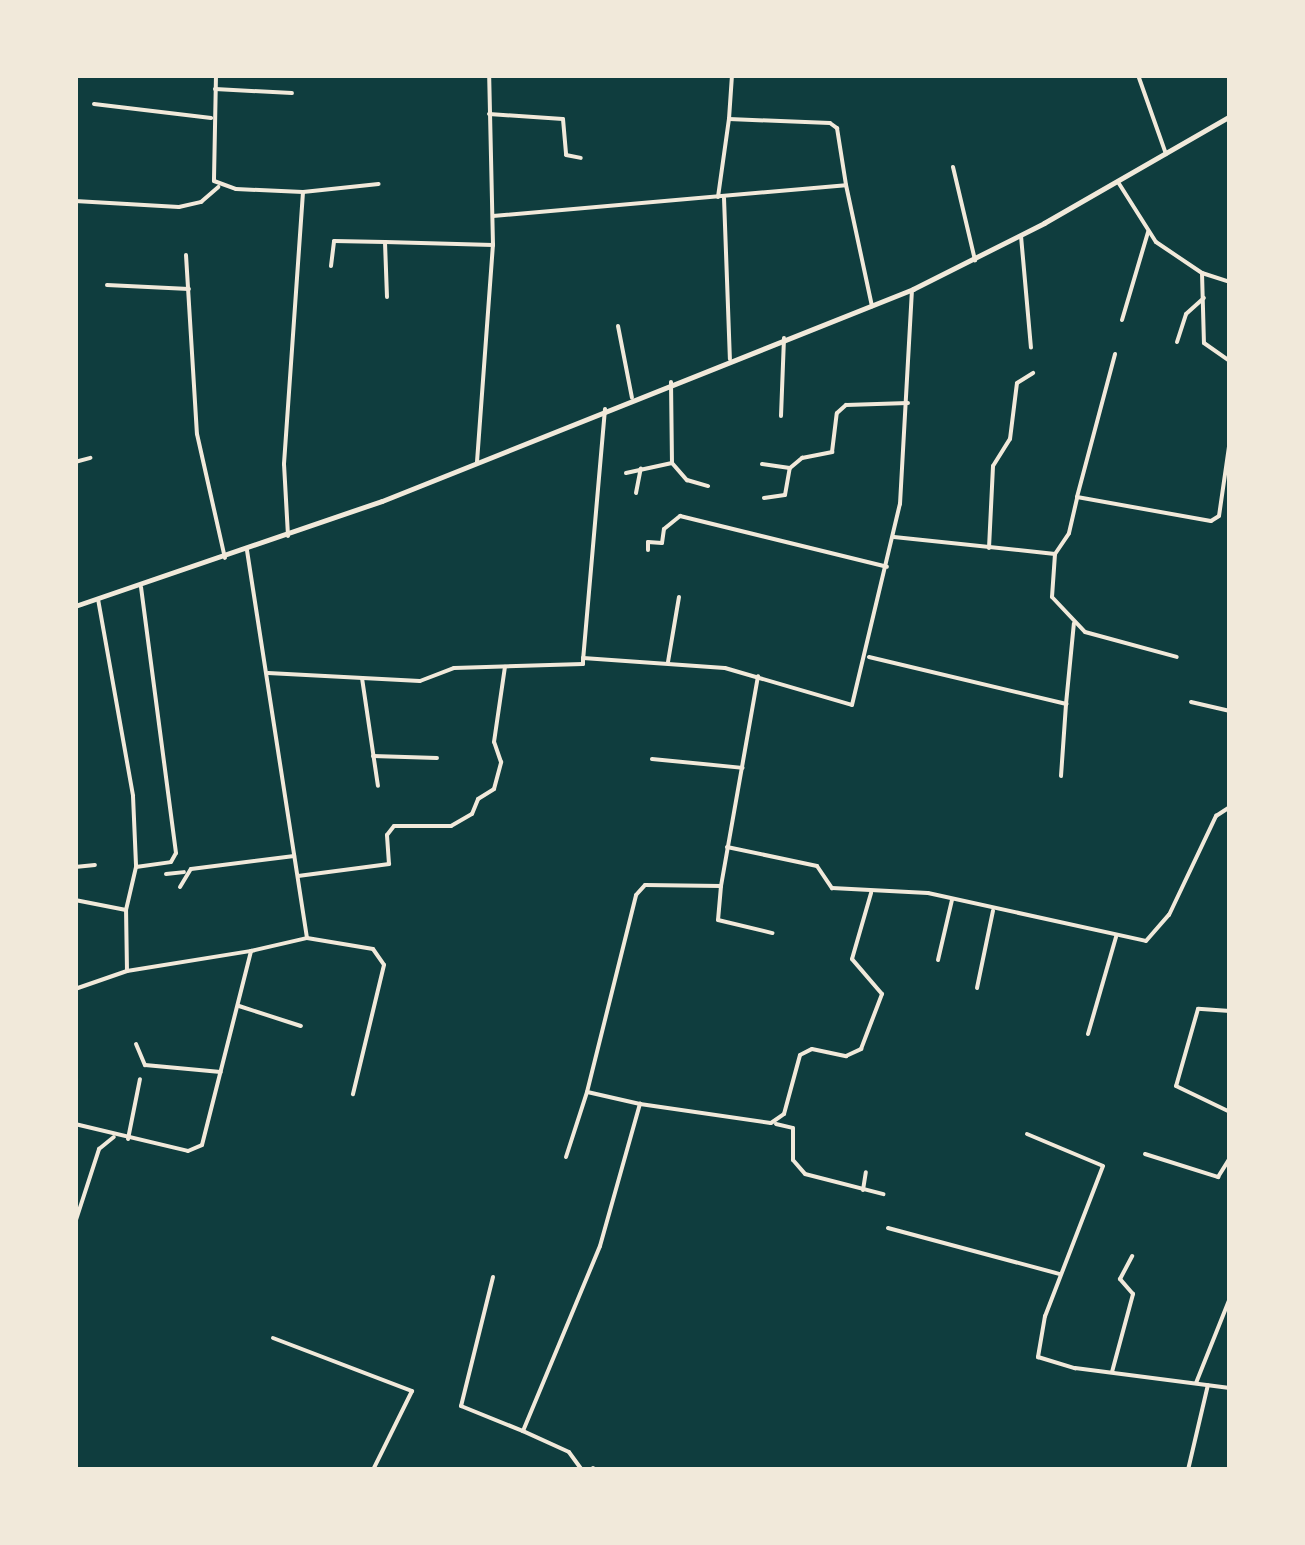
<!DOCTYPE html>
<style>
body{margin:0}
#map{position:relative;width:1305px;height:1545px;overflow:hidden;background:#0f3d3e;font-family:"PT Serif",serif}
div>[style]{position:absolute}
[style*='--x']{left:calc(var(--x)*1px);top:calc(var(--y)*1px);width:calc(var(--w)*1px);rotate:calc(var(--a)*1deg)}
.minor>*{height:4px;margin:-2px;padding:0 2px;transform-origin:2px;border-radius:2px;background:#f1e9da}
.tertiary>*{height:5px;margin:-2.5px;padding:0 2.5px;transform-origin:2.5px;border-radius:2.5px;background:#f1e9da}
span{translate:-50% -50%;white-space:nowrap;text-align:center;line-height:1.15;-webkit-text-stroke:10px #f1e9da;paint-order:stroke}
.frame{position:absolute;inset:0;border:78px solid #f1e9da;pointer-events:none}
</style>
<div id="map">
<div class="minor">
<i style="--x:216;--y:75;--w:106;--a:91.1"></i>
<i style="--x:214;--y:181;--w:23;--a:20"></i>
<i style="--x:236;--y:189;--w:67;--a:2.6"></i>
<i style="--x:303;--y:192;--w:273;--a:94"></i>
<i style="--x:284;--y:464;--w:72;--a:86.8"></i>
<i style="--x:1138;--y:75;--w:84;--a:70.5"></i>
<i style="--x:215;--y:89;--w:77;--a:3"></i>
<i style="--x:94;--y:104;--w:118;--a:6.8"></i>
<i style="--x:489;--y:114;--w:74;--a:3.9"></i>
<i style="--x:563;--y:119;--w:36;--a:85"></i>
<i style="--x:566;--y:155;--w:15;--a:11"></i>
<i style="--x:729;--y:119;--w:44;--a:-86.1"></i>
<i style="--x:953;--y:167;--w:96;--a:76.7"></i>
<i style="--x:1118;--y:182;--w:71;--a:57.7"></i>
<i style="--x:1156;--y:242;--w:55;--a:34"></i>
<i style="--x:1202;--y:273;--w:70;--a:88.4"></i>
<i style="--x:1204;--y:343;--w:32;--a:35"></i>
<i style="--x:303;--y:192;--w:76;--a:-6"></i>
<i style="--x:718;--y:197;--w:79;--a:-82"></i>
<i style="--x:729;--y:119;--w:101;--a:2.3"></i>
<i style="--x:830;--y:123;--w:9;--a:36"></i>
<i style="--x:837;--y:128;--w:58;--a:81"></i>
<i style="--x:724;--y:198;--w:161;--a:87.9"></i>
<i style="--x:75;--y:201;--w:104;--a:3.3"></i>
<i style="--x:179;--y:207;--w:23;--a:-13"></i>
<i style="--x:201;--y:202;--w:23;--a:-41"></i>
<i style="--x:493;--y:216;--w:354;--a:-5"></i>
<i style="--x:846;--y:185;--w:124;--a:77.9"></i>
<i style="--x:1021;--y:236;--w:112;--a:84.9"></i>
<i style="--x:186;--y:255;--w:179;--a:86.5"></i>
<i style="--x:197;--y:434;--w:127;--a:77.3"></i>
<i style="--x:331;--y:266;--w:25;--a:-83"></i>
<i style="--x:334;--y:241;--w:51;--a:1.1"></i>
<i style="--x:1202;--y:273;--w:29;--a:18"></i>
<i style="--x:107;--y:285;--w:82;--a:2.8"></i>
<i style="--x:387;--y:297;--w:55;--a:-92.1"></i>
<i style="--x:385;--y:242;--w:108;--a:1.6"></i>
<i style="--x:1122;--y:320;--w:92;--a:-73.5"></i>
<i style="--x:618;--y:326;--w:73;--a:79"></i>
<i style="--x:1177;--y:342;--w:29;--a:-72"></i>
<i style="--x:1186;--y:314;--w:24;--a:-42"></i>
<i style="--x:671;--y:382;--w:81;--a:89.3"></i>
<i style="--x:672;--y:463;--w:23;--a:49"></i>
<i style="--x:687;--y:480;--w:22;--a:16"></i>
<i style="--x:605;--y:409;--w:250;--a:95"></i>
<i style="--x:583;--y:658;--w:142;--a:4"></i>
<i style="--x:725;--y:668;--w:132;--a:16.2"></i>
<i style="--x:852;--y:705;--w:207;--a:-76.6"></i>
<i style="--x:900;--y:504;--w:212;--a:-86.8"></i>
<i style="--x:781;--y:416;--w:78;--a:-87.8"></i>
<i style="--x:75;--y:462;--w:16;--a:-15"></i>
<i style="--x:477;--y:462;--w:218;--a:-85.8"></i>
<i style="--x:493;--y:245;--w:170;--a:-91.3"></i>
<i style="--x:762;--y:464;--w:28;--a:8"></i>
<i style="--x:626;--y:473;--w:47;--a:-12.3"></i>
<i style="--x:636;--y:493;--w:25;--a:-79"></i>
<i style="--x:1077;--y:497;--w:148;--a:-75.1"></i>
<i style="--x:764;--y:498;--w:21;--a:-8"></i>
<i style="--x:785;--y:495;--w:27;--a:-80"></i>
<i style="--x:790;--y:468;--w:16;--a:-40"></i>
<i style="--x:802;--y:458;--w:31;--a:-11"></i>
<i style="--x:832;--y:452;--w:39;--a:-83"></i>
<i style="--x:837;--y:413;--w:12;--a:-42"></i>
<i style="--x:846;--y:405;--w:62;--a:-1.8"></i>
<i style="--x:894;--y:537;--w:162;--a:6"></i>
<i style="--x:1055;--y:554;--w:43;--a:94"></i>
<i style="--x:1052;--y:597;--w:48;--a:46.7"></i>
<i style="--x:1085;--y:632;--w:95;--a:15.2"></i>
<i style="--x:989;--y:548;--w:82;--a:-87.2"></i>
<i style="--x:993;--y:466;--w:32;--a:-58"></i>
<i style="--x:1010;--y:439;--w:56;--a:-82.9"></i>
<i style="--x:1017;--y:383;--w:19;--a:-32"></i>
<i style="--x:648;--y:550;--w:8;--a:-90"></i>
<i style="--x:648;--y:542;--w:14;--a:4"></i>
<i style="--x:662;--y:543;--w:14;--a:-82"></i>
<i style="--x:664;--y:529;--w:21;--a:-39"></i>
<i style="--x:680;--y:516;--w:213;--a:13.8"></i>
<i style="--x:1055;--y:554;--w:25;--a:-56"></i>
<i style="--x:1069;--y:533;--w:37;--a:-77"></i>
<i style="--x:1077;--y:497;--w:136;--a:10.2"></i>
<i style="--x:1211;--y:521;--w:9;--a:-32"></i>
<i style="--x:1219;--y:516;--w:77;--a:-81.8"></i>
<i style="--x:98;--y:599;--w:200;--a:79.9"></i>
<i style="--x:133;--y:796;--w:70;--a:87.5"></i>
<i style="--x:869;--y:657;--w:203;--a:13.4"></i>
<i style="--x:1066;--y:704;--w:81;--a:-84.4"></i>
<i style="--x:668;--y:662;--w:66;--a:-80.4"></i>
<i style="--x:268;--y:673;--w:152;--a:3"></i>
<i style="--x:420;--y:681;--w:36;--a:-21"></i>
<i style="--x:454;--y:668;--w:129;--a:-1.8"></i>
<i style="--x:583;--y:664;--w:6;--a:-90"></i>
<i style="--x:362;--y:678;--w:109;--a:81.6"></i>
<i style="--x:1191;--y:702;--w:40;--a:13"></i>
<i style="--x:373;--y:756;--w:64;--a:1.8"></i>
<i style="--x:652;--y:759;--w:91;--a:5.6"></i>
<i style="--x:1061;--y:776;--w:72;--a:-86"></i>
<i style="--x:727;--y:847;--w:92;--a:11.9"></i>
<i style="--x:817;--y:866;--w:27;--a:56"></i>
<i style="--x:832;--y:888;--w:96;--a:3"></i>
<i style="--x:928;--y:893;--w:223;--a:12.4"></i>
<i style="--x:1146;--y:941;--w:35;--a:-49"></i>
<i style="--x:1169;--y:915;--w:110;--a:-64.6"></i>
<i style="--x:1216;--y:816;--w:17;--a:-33"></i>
<i style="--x:75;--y:867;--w:20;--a:-6"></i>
<i style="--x:166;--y:874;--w:18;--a:-6"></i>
<i style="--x:298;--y:876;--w:92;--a:-7.5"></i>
<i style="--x:389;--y:864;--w:29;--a:-94"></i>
<i style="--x:387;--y:835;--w:11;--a:-52"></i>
<i style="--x:394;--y:826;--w:57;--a:0"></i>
<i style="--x:451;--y:826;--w:24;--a:-30"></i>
<i style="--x:472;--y:814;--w:16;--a:-68"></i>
<i style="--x:478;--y:799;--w:19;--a:-32"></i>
<i style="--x:494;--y:789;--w:28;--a:-75"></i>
<i style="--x:501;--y:762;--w:21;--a:-109"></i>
<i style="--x:494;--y:742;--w:76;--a:-81.7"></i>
<i style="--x:721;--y:886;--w:34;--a:95"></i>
<i style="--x:718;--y:920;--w:56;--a:13.5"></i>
<i style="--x:180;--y:887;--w:21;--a:-59"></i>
<i style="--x:191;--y:869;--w:104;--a:-7.2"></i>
<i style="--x:75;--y:900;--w:52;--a:11.1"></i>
<i style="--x:307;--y:938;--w:67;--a:9.5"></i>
<i style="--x:373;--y:949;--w:19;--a:55"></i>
<i style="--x:384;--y:965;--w:133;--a:103.5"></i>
<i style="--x:938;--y:960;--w:62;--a:-76.9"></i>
<i style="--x:127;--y:971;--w:61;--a:-90.9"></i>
<i style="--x:126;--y:910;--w:44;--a:-76.9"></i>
<i style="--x:136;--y:867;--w:35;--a:-8"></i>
<i style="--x:171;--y:862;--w:10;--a:-61"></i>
<i style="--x:176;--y:853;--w:268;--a:-97.5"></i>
<i style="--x:977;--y:988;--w:79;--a:-78.3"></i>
<i style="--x:75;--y:989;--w:55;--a:-19.1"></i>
<i style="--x:127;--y:971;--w:126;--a:-9.2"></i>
<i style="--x:239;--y:1006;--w:65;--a:17.9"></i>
<i style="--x:1230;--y:1011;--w:32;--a:-176"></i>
<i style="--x:1198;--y:1009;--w:80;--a:105.9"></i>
<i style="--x:1176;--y:1086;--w:60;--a:25.7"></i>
<i style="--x:1088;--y:1034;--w:101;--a:-73.9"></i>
<i style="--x:136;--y:1044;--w:23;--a:67"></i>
<i style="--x:145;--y:1065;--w:76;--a:5.3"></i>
<i style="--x:640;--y:1104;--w:132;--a:8.3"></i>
<i style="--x:771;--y:1123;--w:16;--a:-35"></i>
<i style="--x:784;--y:1114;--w:61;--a:-74.8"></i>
<i style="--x:800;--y:1055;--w:13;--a:-27"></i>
<i style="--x:812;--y:1049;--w:35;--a:12"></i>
<i style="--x:846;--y:1056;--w:17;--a:-25"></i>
<i style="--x:861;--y:1049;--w:59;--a:-69.1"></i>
<i style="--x:882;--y:994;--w:46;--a:-130.6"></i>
<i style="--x:852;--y:959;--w:69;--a:-73.9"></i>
<i style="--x:75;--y:1124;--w:116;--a:13.4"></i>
<i style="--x:188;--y:1151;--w:15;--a:-23"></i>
<i style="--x:202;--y:1145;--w:200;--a:-75.8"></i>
<i style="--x:251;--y:951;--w:57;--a:-13.1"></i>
<i style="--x:307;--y:938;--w:393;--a:-98.8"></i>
<i style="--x:776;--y:1124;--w:17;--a:13"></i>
<i style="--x:793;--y:1128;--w:32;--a:90"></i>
<i style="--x:793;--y:1160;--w:18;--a:49"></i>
<i style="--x:805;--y:1174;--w:81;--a:14.4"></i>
<i style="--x:1027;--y:1134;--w:82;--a:22.8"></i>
<i style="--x:1103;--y:1166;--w:161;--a:111.1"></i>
<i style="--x:1045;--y:1316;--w:42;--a:99.7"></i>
<i style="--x:1038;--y:1357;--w:39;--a:17"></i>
<i style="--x:1075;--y:1368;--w:156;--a:7.4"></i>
<i style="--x:128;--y:1139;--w:61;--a:-78.7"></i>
<i style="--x:1145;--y:1154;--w:77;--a:17.5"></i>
<i style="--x:1218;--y:1177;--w:22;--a:-58"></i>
<i style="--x:566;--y:1157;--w:68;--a:-72.1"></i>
<i style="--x:863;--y:1190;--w:18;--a:-81"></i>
<i style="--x:75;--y:1223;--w:78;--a:-72"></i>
<i style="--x:99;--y:1149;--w:19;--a:-39"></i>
<i style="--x:888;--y:1228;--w:178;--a:15"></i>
<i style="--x:493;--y:1277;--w:133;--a:103.9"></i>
<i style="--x:461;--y:1406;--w:67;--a:22"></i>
<i style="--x:273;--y:1338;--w:149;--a:20.9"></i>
<i style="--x:412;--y:1391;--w:88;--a:116.3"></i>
<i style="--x:1112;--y:1372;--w:81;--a:-74.9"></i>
<i style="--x:1133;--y:1294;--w:20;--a:-131"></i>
<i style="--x:1120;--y:1279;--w:26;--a:-62"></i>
<i style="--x:1196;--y:1383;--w:92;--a:-68.2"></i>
<i style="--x:593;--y:1468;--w:3;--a:45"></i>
<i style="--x:582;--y:1470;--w:22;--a:-126"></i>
<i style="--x:569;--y:1452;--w:51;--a:-155.5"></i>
<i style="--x:523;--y:1431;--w:200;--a:-67.4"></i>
<i style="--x:600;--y:1246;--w:148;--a:-74.3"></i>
<i style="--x:640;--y:1104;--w:54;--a:-167.2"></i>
<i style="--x:587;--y:1092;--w:203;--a:-76"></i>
<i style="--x:636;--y:895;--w:13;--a:-48"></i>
<i style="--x:645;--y:885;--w:76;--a:0.8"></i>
<i style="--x:721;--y:886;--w:213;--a:-80"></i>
<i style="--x:642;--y:1470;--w:1;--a:-90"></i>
<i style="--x:1134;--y:1470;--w:5;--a:0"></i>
<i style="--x:1188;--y:1470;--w:87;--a:-76.8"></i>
</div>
<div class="tertiary">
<i style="--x:75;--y:606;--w:324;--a:-18.9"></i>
<i style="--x:382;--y:501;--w:572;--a:-21.76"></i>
<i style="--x:913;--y:289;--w:147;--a:-26.7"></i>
<i style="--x:1044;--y:223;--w:215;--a:-29.9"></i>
</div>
<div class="frame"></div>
</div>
